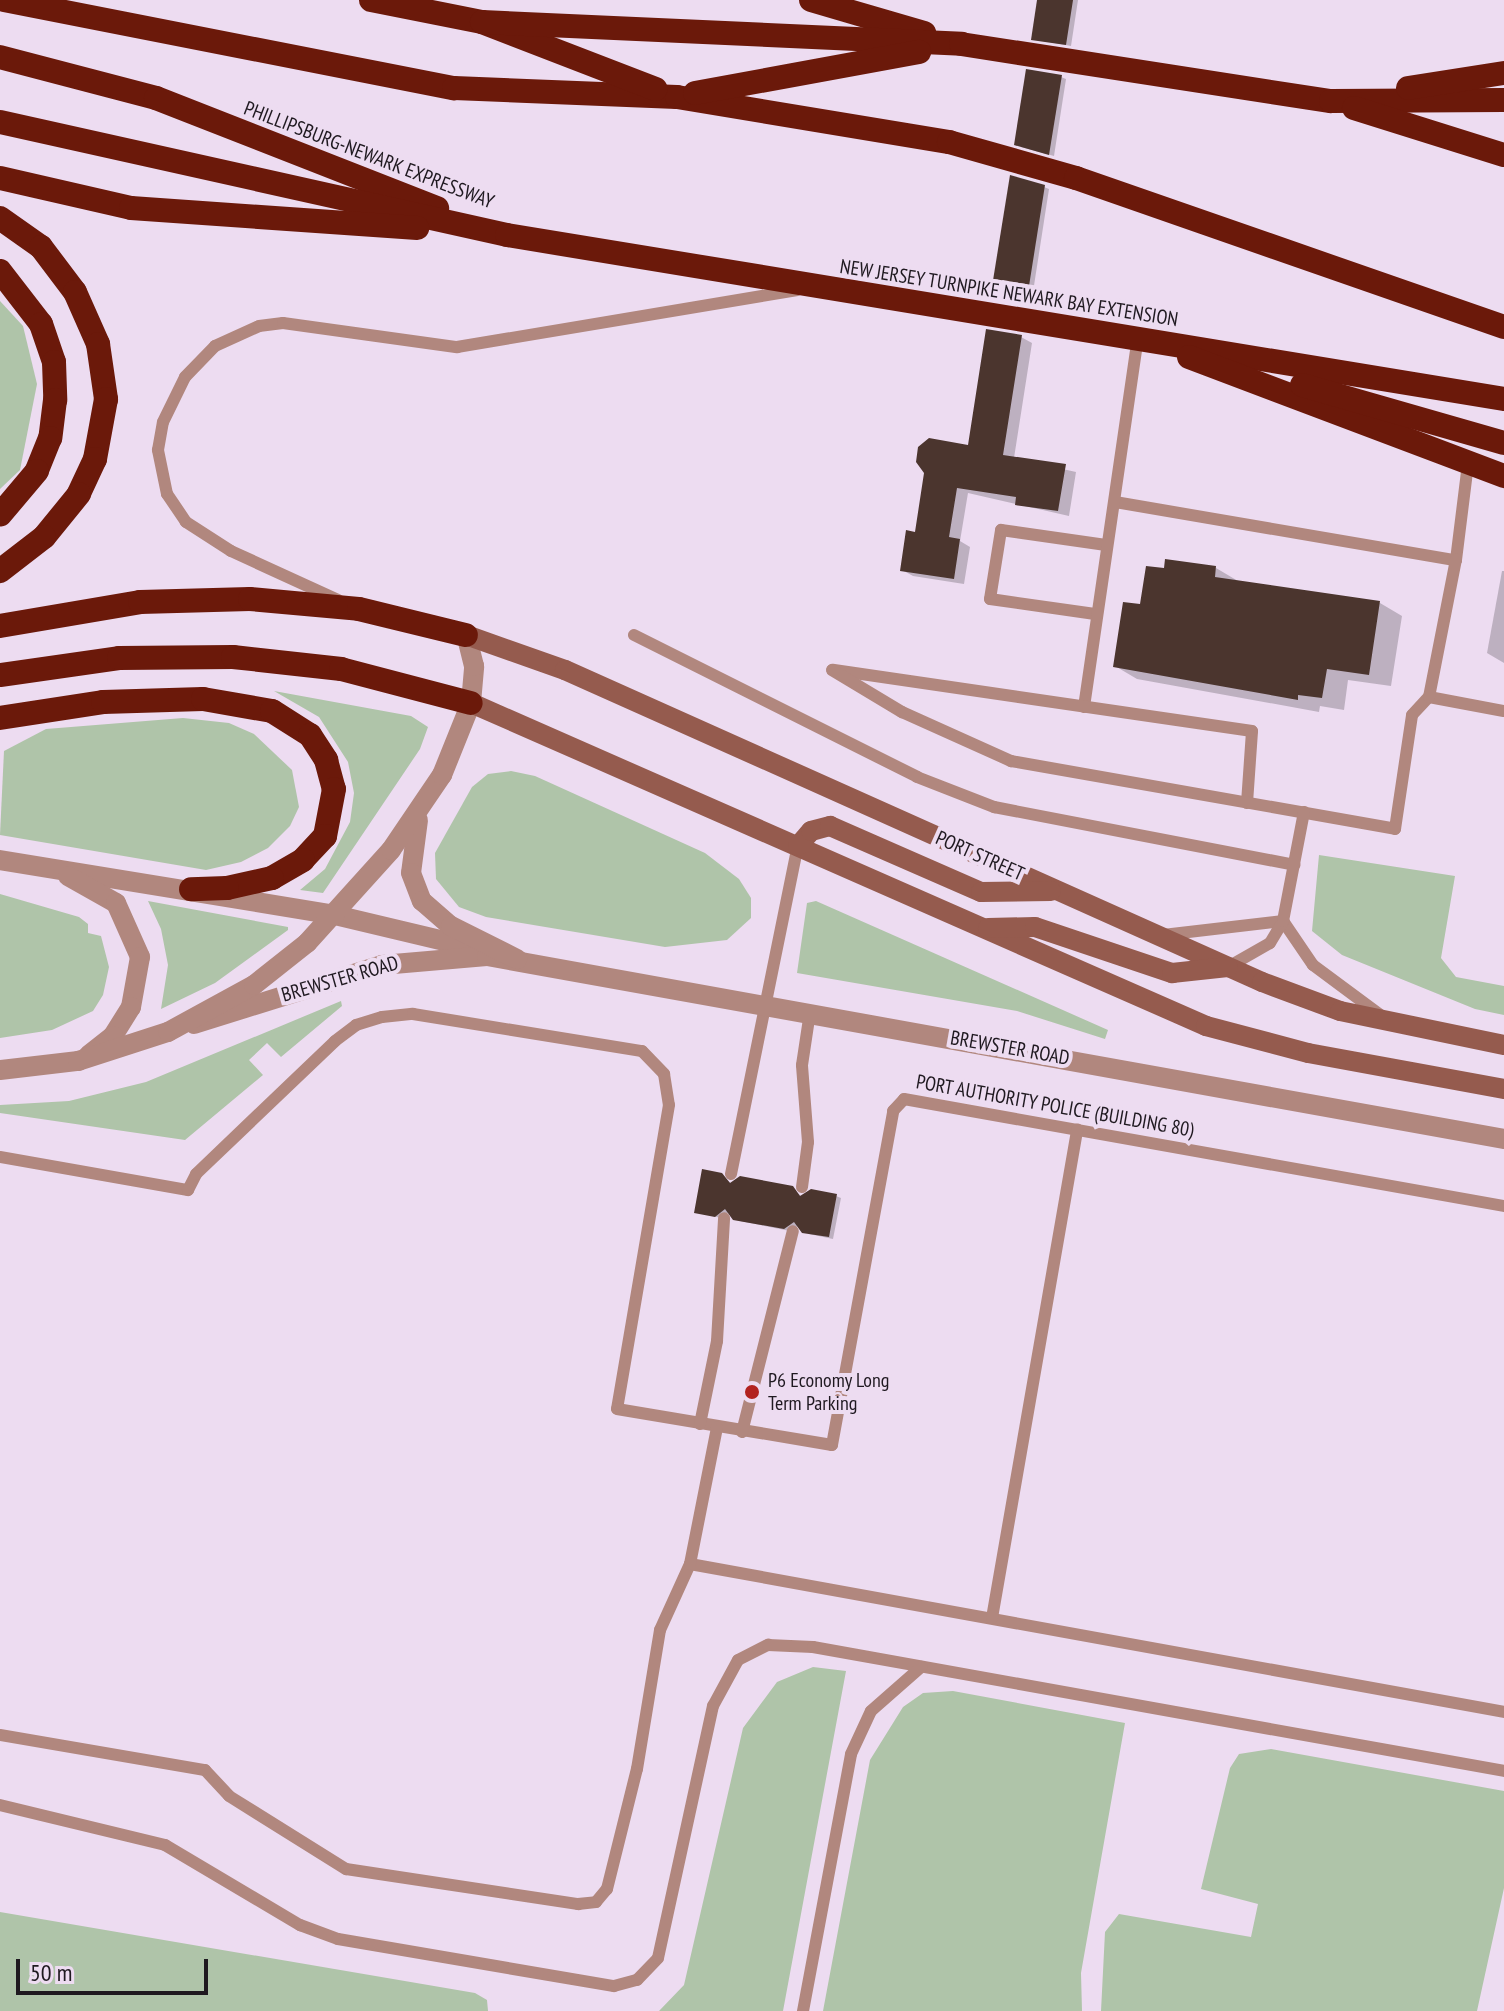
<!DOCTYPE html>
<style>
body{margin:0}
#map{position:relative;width:1504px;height:2011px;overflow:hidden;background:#eddcf1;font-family:"PT Sans Narrow",sans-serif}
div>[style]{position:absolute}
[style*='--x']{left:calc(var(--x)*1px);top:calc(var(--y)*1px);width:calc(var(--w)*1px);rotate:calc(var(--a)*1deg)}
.green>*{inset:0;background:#afc4a9}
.shadow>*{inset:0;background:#0003}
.building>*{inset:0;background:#4b352e}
.service>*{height:12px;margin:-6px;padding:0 6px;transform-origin:6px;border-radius:6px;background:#b1877e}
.minor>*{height:20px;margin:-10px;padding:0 10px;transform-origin:10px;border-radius:10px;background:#b1877e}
.tertiary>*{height:20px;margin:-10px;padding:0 10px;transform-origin:10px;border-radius:10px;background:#b1877e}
.secondary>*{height:20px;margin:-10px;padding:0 10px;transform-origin:10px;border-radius:10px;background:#955b4e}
.motorway>*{height:24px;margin:-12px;padding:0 12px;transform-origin:12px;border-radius:12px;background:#6b190a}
.dots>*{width:22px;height:22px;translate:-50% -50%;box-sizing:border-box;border:4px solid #eddcf1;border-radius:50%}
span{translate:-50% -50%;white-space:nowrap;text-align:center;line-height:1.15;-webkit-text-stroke:8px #eddcf1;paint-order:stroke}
.street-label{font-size:20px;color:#1f1920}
.poi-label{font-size:20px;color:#1f1920}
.left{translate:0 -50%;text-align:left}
.scale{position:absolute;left:16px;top:1959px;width:192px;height:36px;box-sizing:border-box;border:4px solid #1f1920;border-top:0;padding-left:10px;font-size:24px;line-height:28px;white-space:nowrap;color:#1f1920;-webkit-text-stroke:6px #eddcf1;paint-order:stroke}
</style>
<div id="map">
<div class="green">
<i style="clip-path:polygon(0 301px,23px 326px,37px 384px,20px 470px,0 489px)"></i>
<i style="clip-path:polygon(274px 691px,411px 716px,428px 727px,420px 749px,323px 893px,300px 890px,325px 869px,350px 822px,354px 793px,348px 762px,319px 717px)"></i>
<i style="clip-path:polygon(183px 718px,229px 723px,254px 734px,292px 770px,299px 807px,290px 826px,268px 848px,241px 862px,206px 870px,0 835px,4px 751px,46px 729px)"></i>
<i style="clip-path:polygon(511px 771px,535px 776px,705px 853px,739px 879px,751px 898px,751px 918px,727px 940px,665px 947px,486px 917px,459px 907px,436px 879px,435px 853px,472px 787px,488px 774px)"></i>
<i style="clip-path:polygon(1319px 855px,1455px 876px,1441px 958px,1456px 977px,1504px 986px,1504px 1015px,1475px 1009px,1342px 955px,1312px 931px)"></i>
<i style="clip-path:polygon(0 894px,79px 917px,88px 924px,88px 933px,101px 936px,109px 967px,103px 995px,93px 1011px,52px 1030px,0 1038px)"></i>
<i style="clip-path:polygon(148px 901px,288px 927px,288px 930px,215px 983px,161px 1009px,168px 965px,161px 929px)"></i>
<i style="clip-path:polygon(816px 901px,1108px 1030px,1105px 1039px,1017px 1011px,797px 973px,807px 903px)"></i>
<i style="clip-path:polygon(341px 1001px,342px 1006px,281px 1057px,267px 1043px,249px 1060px,263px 1075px,185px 1140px,0 1113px,0 1105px,69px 1101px,146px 1082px)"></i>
<i style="clip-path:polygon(813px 1667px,846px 1671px,783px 2011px,659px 2011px,684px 1985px,743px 1728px,777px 1682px)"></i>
<i style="clip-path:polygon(953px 1691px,1125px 1723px,1081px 1973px,1082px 2011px,823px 2011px,870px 1760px,903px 1707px,923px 1693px)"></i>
<i style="clip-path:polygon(1271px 1749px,1504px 1791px,1504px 1888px,1477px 2011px,1101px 2011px,1105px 1932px,1119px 1914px,1251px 1937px,1258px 1904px,1201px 1889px,1230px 1768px,1239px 1754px)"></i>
<i style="clip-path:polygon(0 1912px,475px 1993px,487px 2000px,488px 2011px,0 2011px)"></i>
</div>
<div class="shadow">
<i style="clip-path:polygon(1039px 0,1078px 0,1071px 46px,1033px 39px)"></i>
<i style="clip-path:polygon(1061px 77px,1066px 79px,1054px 156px,1021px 147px)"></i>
<i style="clip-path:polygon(1044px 187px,1049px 189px,1031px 305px,997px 301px,992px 298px)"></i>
<i style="clip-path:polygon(1021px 337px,1032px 343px,1014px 458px,1076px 472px,1069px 516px,968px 493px,960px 541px,970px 547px,964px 584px,913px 576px,902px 570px,917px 534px,970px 447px)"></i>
<i style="clip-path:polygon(1216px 568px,1238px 581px,1380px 603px,1402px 616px,1391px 686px,1348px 680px,1344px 710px,1320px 706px,1319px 712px,1137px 679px,1115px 666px,1142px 606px)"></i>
<i style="clip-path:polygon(1502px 571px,1504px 571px,1504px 663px,1487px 653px)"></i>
<i style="clip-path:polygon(721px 1175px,732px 1184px,792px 1188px,802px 1197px,836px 1196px,841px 1198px,833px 1239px,809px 1234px,799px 1225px,790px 1231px,740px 1221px,729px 1212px,721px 1218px,696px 1212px)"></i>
</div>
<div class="building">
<i style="clip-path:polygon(1037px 0,1073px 0,1066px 45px,1031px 40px)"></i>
<i style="clip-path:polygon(1026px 69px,1062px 75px,1049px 155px,1014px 145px)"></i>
<i style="clip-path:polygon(1010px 175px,1045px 185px,1026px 305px,990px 299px)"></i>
<i style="clip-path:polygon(986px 329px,1022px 335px,1003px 455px,1066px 464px,1058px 511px,1015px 505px,1016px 497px,957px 488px,949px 537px,960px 539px,954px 579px,900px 571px,906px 530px,915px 532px,924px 473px,916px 462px,918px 447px,929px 438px,968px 445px)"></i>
<i style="clip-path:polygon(1165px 559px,1216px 566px,1215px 577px,1380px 601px,1369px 675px,1327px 669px,1322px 698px,1298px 695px,1298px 700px,1113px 667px,1123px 602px,1140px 604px,1146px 566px,1164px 568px)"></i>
<i style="clip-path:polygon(702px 1169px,722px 1173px,730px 1183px,740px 1176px,793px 1186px,800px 1196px,811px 1189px,837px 1194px,829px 1237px,802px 1233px,794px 1222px,784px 1229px,733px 1220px,725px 1209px,715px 1217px,694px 1213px)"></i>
</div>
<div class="service">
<i style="--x:1115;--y:502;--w:346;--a:9.7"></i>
<i style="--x:1456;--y:560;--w:97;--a:-82.9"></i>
<i style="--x:338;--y:600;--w:118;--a:-155.4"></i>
<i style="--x:231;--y:551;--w:54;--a:-147.2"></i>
<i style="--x:186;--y:522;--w:34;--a:-124"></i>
<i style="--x:167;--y:494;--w:45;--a:-101.6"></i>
<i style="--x:158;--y:450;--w:28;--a:-80"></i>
<i style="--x:163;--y:422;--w:50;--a:-63.9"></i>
<i style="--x:185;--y:377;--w:43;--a:-45.9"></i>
<i style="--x:215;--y:346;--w:48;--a:-24.4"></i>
<i style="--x:259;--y:326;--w:24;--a:-7"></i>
<i style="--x:283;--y:323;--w:176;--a:7.9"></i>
<i style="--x:457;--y:347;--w:345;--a:-9.5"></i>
<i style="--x:1095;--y:614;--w:106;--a:-171.9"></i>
<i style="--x:990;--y:599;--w:70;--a:-80.9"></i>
<i style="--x:1001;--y:530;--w:106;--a:8.1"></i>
<i style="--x:634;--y:635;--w:317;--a:26.6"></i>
<i style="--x:917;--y:777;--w:83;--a:21.3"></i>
<i style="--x:994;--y:807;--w:306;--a:10.9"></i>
<i style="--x:1429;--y:697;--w:76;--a:10.6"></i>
<i style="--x:1084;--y:707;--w:373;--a:-81.7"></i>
<i style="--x:1247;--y:803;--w:72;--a:-86"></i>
<i style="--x:1252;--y:731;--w:424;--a:-171.7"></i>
<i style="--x:832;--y:670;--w:82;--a:31"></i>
<i style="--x:902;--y:712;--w:120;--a:24.2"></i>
<i style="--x:1011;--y:761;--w:390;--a:10"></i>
<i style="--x:1395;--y:829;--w:115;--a:-81.5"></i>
<i style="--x:1412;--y:715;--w:25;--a:-47"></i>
<i style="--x:1429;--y:697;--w:140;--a:-78.9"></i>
<i style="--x:1283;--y:921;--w:53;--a:55.7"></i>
<i style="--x:1313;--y:965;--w:87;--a:36.6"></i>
<i style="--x:1163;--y:935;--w:121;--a:-6.7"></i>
<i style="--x:1228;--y:967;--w:48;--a:-29.7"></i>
<i style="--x:1270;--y:943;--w:26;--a:-59"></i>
<i style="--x:1283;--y:921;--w:111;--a:-79.1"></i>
<i style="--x:0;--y:1157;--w:191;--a:10"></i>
<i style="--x:188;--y:1190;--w:18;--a:-63"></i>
<i style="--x:196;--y:1174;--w:192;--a:-43.7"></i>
<i style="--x:335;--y:1041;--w:26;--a:-37"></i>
<i style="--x:356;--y:1025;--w:27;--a:-17"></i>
<i style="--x:382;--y:1017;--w:31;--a:-6"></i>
<i style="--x:413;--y:1014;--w:232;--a:9.2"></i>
<i style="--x:642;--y:1051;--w:32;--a:46"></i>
<i style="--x:664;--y:1074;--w:31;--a:81"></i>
<i style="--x:669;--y:1105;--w:308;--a:99.7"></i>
<i style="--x:617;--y:1409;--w:218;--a:9.5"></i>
<i style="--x:832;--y:1445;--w:340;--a:-79.6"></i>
<i style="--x:893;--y:1111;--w:16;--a:-47"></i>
<i style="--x:904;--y:1099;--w:609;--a:10.11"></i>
<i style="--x:731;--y:1174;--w:335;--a:-78.5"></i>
<i style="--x:802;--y:1187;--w:45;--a:-82.4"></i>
<i style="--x:808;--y:1142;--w:77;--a:-94.5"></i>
<i style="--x:802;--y:1065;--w:54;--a:-81.4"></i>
<i style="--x:700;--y:1424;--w:85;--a:-78.4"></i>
<i style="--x:717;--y:1341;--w:123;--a:-86.7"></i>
<i style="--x:742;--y:1432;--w:207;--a:-75.8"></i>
<i style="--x:690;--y:1564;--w:827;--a:10.3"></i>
<i style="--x:992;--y:1618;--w:496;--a:-80.1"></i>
<i style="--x:0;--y:1735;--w:208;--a:9.7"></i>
<i style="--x:205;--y:1770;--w:35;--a:47"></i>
<i style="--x:229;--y:1796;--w:138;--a:32"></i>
<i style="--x:346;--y:1869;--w:235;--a:8.6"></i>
<i style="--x:578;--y:1904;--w:18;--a:-6"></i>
<i style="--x:596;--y:1902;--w:17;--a:-50"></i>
<i style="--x:607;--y:1889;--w:124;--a:-76"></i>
<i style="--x:637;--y:1769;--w:141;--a:-80.6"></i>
<i style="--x:660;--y:1630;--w:72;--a:-65.6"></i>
<i style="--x:690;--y:1564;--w:139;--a:-78.8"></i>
<i style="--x:0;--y:1805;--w:170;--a:13.6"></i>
<i style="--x:165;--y:1845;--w:157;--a:30.7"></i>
<i style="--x:300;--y:1925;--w:40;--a:20.2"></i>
<i style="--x:338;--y:1939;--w:280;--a:9.7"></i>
<i style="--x:614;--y:1986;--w:24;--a:-15"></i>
<i style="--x:637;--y:1980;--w:30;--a:-46"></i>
<i style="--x:658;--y:1958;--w:258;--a:-77.7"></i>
<i style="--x:713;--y:1706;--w:52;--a:-61.5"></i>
<i style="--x:738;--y:1660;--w:34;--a:-27"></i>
<i style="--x:768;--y:1645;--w:45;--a:2.5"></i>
<i style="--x:813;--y:1647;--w:702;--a:10.17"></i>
<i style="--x:803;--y:2011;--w:261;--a:-79.4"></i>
<i style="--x:851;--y:1754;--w:47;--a:-65.1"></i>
<i style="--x:871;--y:1711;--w:67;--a:-41.3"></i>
</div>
<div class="minor">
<i style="--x:335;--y:915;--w:147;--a:13.4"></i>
<i style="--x:194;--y:1024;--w:197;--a:-17.4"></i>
<i style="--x:382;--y:965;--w:105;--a:-4.9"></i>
<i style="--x:487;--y:956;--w:1033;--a:10.2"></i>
</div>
<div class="tertiary">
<i style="--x:418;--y:820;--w:53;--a:97.5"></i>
<i style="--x:411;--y:873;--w:30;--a:69"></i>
<i style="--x:422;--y:901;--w:38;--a:41"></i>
<i style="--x:451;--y:926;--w:74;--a:26.6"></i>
<i style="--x:0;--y:860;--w:339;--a:9.3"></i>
<i style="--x:68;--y:876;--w:55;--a:29.4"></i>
<i style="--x:116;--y:903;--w:59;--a:66"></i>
<i style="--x:140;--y:957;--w:51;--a:100.2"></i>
<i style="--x:131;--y:1007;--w:34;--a:122"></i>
<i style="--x:113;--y:1036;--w:31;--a:142"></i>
<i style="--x:0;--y:1070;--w:79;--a:-6.6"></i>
<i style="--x:78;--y:1061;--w:95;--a:-17.9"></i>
<i style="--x:168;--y:1032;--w:98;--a:-28.7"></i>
<i style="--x:254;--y:985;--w:68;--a:-38.4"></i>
<i style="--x:307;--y:943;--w:125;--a:-47.9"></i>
<i style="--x:391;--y:850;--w:91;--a:-55.8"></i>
<i style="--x:442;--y:775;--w:78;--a:-68.1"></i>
<i style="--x:471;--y:703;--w:37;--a:-85"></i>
<i style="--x:474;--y:666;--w:32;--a:-104"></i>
</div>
<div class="secondary">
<i style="--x:466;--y:635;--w:105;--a:19.5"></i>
<i style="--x:565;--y:670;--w:764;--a:24.11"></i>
<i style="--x:1262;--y:982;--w:83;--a:20.4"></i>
<i style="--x:1340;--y:1011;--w:167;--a:11.7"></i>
<i style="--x:471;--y:703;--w:803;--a:23.72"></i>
<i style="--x:1206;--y:1026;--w:106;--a:14.8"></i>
<i style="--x:1308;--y:1053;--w:199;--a:10.4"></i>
<i style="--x:798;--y:846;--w:20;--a:-49"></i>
<i style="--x:811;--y:831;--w:20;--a:-15"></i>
<i style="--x:830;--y:826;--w:165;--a:23.6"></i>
<i style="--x:981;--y:892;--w:70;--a:-0.8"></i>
<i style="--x:988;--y:928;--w:47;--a:-1.2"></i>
<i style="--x:1035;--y:927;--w:145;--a:18.6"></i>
<i style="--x:1172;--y:973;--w:56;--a:-6.1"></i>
</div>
<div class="motorway">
<i style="--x:4;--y:0;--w:459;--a:11.1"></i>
<i style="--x:454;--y:88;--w:223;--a:2.3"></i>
<i style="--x:677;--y:97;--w:276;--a:9.4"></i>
<i style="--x:949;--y:142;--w:132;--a:15.8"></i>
<i style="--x:1076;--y:178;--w:453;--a:19.2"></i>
<i style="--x:371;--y:0;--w:113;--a:11.2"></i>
<i style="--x:482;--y:22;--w:186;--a:21.1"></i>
<i style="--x:811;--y:0;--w:118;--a:16.3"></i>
<i style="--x:482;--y:22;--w:480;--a:2.6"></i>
<i style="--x:961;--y:44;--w:374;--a:8.8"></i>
<i style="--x:1331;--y:101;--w:173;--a:-0.3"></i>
<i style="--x:0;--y:57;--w:161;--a:14.7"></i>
<i style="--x:156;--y:98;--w:302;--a:21.4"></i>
<i style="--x:1408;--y:88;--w:97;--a:-8.9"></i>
<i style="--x:695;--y:93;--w:228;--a:-10.4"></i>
<i style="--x:1354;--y:108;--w:157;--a:17.4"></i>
<i style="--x:0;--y:122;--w:519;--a:12.56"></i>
<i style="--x:507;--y:235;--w:1010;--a:9.34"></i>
<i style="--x:0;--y:178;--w:134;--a:12.9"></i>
<i style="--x:131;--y:208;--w:287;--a:4"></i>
<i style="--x:0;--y:218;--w:50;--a:35.3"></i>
<i style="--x:41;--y:247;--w:56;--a:52.9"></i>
<i style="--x:75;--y:292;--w:57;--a:66.1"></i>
<i style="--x:98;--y:344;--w:56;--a:81.7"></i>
<i style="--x:106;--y:399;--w:61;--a:100.4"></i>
<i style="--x:95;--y:459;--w:38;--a:115"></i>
<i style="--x:79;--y:494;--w:55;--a:129.1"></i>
<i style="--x:44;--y:537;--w:56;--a:142.3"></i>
<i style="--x:0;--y:271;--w:67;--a:52.3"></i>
<i style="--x:41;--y:324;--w:40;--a:71.1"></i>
<i style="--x:54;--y:362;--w:38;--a:88"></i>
<i style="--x:55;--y:400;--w:38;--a:97"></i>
<i style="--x:50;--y:438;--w:35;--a:112"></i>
<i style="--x:37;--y:471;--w:57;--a:130.1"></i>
<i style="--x:1189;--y:357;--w:337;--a:20.7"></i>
<i style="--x:1302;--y:385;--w:210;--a:16"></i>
<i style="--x:0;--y:626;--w:142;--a:-9.7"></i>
<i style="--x:140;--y:602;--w:110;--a:-1.6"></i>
<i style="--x:250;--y:599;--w:109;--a:5.2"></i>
<i style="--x:359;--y:609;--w:110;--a:13.7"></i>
<i style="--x:0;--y:675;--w:120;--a:-8.1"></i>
<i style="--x:119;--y:658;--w:114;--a:-0.5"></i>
<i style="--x:233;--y:657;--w:109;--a:6.3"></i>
<i style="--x:341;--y:669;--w:134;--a:14.7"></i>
<i style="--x:0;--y:718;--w:104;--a:-8.8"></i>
<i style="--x:103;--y:702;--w:100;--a:-1.7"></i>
<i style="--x:203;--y:699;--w:70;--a:9.9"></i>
<i style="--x:272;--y:711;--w:45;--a:32.3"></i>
<i style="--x:310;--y:735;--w:30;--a:57"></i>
<i style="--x:326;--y:760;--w:30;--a:75"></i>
<i style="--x:334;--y:789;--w:48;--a:100.8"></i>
<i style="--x:325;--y:836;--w:33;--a:133"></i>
<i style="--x:303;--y:860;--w:36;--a:150"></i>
<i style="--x:272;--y:878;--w:46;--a:167.5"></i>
<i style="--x:227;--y:888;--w:36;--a:178"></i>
</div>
<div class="dots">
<i style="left:752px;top:1392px;background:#b2221f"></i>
</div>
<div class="street-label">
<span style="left:369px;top:155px;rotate:21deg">PHILLIPSBURG-NEWARK EXPRESSWAY</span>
<span style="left:1009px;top:293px;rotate:9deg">NEW JERSEY TURNPIKE NEWARK BAY EXTENSION</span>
<span style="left:980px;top:856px;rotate:24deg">PORT STREET</span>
<span style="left:340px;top:979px;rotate:-16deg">BREWSTER ROAD</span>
<span style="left:1010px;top:1048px;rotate:10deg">BREWSTER ROAD</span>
<span style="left:1055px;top:1106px;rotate:10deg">PORT AUTHORITY POLICE (BUILDING 80)</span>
</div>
<div class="poi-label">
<span class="left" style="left:768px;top:1392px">P6 Economy Long<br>Term Parking</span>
</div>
<div class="scale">50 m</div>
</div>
